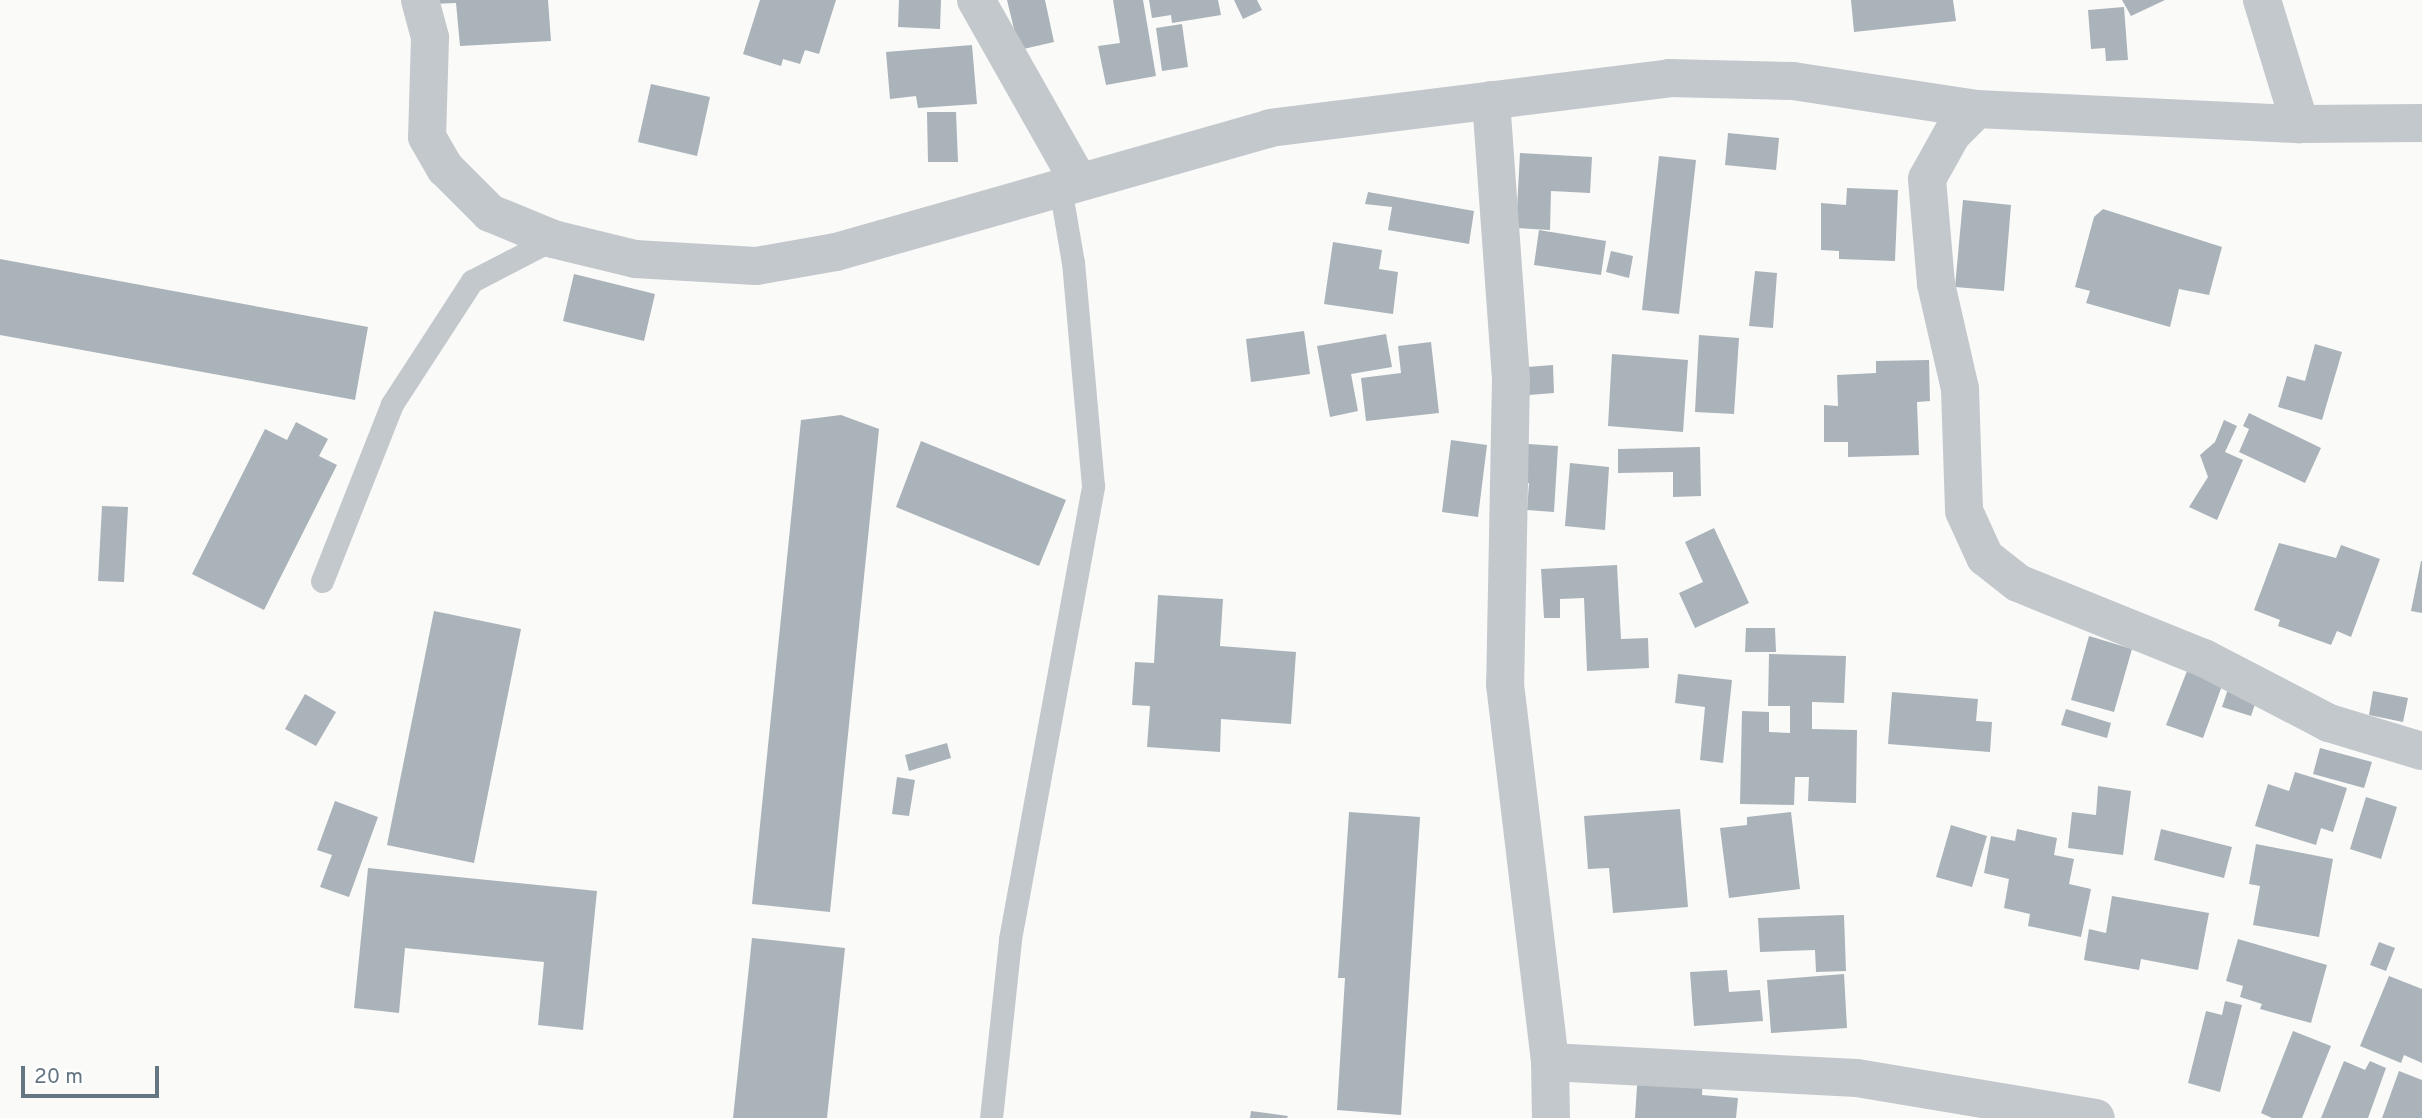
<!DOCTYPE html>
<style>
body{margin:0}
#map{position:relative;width:2422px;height:1118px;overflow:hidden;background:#fafaf8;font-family:Overpass,sans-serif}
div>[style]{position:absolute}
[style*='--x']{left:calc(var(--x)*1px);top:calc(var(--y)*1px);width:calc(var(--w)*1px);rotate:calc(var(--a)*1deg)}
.building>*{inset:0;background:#aab3b9}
.service>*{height:23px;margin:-11.5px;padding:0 11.5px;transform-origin:11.5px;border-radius:11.5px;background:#c3c8cc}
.minor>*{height:38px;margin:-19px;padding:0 19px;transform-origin:19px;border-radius:19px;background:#c3c8cc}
span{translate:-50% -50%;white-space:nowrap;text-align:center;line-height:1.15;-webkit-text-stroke:7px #fff;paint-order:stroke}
.scale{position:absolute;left:21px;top:1066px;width:138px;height:32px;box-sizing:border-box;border:4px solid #657683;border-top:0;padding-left:9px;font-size:21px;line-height:24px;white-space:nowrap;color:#657683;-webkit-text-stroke:5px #fff;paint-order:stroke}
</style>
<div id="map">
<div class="building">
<i style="clip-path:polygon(432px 0,548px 0,551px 41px,460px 46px,456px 3px,432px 4px)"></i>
<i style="clip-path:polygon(760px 0,836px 0,819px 54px,805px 50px,800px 64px,783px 59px,781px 66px,743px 54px)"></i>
<i style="clip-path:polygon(899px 0,941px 0,940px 29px,898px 27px)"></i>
<i style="clip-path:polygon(1007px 0,1045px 0,1054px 42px,1019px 50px)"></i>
<i style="clip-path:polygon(1113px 0,1143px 0,1156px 76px,1106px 85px,1098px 46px,1120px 43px)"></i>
<i style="clip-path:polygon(1149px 0,1218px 0,1221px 15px,1172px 23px,1171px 15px,1152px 18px)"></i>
<i style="clip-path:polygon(1234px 0,1257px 0,1262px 10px,1243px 19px)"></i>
<i style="clip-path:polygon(1851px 0,1953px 0,1956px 21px,1854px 32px)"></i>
<i style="clip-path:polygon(2122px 0,2165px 0,2131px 16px)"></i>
<i style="clip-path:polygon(2124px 7px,2128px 60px,2106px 61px,2105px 48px,2091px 49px,2088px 10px)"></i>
<i style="clip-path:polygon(1182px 24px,1188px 67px,1162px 71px,1156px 28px)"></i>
<i style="clip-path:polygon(972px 45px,977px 104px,918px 108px,916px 96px,890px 99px,886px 52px)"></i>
<i style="clip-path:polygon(651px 84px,710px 97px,697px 156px,638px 142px)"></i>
<i style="clip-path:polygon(927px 112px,956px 112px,958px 162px,928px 162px)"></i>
<i style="clip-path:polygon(1728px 133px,1779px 138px,1776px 170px,1725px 165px)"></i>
<i style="clip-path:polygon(1520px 153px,1592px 157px,1590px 193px,1551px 191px,1550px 230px,1516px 228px)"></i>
<i style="clip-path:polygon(1659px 156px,1696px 160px,1679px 314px,1642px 310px)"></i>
<i style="clip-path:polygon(1847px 188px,1898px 190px,1895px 261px,1839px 259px,1839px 251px,1821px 250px,1821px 203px,1846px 205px)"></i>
<i style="clip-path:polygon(1368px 192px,1474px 211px,1469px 244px,1388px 230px,1392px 207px,1365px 204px)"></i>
<i style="clip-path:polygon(1963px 200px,2011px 205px,2004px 291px,1955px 287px)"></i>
<i style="clip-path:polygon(2103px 209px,2222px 247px,2209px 295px,2179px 289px,2170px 327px,2086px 303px,2090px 291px,2075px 287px,2094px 217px)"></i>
<i style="clip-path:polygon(1539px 230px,1606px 241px,1601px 275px,1534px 265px)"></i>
<i style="clip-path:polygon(1333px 242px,1382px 250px,1379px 269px,1398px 272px,1393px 314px,1324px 304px)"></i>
<i style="clip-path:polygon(1611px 251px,1633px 256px,1629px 278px,1606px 272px)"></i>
<i style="clip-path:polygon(0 259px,368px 327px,355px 400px,0 335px)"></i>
<i style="clip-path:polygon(1755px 271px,1777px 273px,1773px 328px,1749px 326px)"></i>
<i style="clip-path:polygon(574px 274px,655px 294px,644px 341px,563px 321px)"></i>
<i style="clip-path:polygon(1304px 331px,1310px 374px,1251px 382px,1246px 339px)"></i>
<i style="clip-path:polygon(1386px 334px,1392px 367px,1351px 374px,1358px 411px,1330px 417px,1317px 346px)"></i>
<i style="clip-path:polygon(1699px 335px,1739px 338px,1734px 414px,1695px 412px)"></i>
<i style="clip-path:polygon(1431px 342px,1439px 413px,1366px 421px,1361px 378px,1401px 373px,1398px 346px)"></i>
<i style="clip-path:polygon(2315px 344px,2342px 352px,2322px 420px,2278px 407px,2287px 376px,2305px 381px)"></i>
<i style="clip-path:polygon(1612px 354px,1688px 360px,1683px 432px,1608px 426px)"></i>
<i style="clip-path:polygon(1929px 360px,1930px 401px,1917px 402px,1919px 455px,1848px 457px,1848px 442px,1824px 442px,1824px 405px,1838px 406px,1837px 375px,1876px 373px,1876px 361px)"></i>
<i style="clip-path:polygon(1553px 365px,1554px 393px,1529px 395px,1527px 367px)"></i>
<i style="clip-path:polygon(2249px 413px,2321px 448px,2305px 483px,2239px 452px,2249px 429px,2243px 426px)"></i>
<i style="clip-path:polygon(841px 415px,879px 429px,830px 912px,752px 904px,801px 420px)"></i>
<i style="clip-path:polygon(2224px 420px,2237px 426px,2225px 452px,2243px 460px,2217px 520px,2189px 507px,2208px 477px,2200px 455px,2215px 442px)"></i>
<i style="clip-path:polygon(296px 422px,328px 439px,319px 456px,337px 465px,264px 610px,192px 574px,265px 429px,287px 440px)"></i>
<i style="clip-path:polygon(1451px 440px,1487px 445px,1478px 517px,1442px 512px)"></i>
<i style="clip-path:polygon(921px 441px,1066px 500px,1039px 566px,896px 507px)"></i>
<i style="clip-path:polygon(1528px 444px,1558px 446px,1554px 512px,1527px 510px,1529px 483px,1520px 483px)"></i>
<i style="clip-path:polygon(1700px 447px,1701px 496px,1673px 497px,1673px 472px,1618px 473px,1618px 449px)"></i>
<i style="clip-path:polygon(1570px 463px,1609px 467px,1605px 530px,1565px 526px)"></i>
<i style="clip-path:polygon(102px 506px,128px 507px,124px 582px,98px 581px)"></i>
<i style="clip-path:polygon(1714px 528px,1749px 603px,1695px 628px,1679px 593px,1703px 582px,1685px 542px)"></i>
<i style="clip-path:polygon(2279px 543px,2336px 558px,2341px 545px,2380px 559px,2351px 637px,2337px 631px,2331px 645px,2278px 626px,2280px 620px,2254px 610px)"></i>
<i style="clip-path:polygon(2421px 561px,2422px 561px,2422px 613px,2411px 611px)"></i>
<i style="clip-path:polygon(1617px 565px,1621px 639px,1648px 638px,1649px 668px,1587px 671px,1584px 598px,1560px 599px,1560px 618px,1544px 618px,1541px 569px)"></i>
<i style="clip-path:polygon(1158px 595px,1223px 599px,1220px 646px,1296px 652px,1291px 724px,1221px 719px,1220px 752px,1147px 747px,1150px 706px,1132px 705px,1135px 662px,1154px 663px)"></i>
<i style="clip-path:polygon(434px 611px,521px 629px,474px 863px,387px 845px)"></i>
<i style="clip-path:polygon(1746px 628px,1775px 628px,1776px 652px,1745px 652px)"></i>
<i style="clip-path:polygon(2089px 636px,2132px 649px,2114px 712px,2071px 700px)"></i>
<i style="clip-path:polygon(1769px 654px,1846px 656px,1844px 703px,1812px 702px,1812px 729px,1857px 730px,1856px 803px,1808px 801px,1809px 777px,1795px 777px,1794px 805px,1740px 804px,1742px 711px,1769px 712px,1769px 732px,1790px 733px,1790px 706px,1768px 706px)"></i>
<i style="clip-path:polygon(2187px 671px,2223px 683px,2203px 738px,2166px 725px)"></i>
<i style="clip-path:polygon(1678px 674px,1732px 680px,1723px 763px,1700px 760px,1705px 707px,1675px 703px)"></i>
<i style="clip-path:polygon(2230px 683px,2259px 692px,2251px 716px,2222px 707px)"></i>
<i style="clip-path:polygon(2373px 691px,2408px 698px,2403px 722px,2369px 715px)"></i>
<i style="clip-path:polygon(1892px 692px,1978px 699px,1976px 721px,1992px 722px,1990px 752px,1888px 744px)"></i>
<i style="clip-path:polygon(305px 694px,336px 712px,316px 746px,285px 729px)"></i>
<i style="clip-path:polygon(2066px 709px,2111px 723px,2107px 738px,2061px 725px)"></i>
<i style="clip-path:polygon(947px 743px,951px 758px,909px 771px,905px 755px)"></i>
<i style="clip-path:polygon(2320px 748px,2372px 762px,2364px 788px,2313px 774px)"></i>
<i style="clip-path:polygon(2295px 772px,2347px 788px,2333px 832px,2321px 828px,2316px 845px,2255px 826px,2268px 784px,2289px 791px)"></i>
<i style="clip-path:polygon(897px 777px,915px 780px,909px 816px,892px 814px)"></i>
<i style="clip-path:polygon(2098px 786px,2131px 791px,2123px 855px,2068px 848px,2072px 812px,2096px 815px)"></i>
<i style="clip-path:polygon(2366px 797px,2397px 807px,2381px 859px,2350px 849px)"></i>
<i style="clip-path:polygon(335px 801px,378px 817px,349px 897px,320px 887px,332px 855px,317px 850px)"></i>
<i style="clip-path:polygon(1680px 809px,1688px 907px,1613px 913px,1609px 868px,1588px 869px,1584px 816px)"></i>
<i style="clip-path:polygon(1349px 812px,1420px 817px,1401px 1115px,1337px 1110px,1345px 978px,1338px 978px)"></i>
<i style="clip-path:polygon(1791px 812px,1800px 889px,1729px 898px,1720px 828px,1747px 825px,1747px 817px)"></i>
<i style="clip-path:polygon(1951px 825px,1987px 836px,1972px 887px,1936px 877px)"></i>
<i style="clip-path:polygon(2017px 829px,2057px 838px,2054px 855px,2074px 859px,2069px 884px,2091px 889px,2081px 937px,2028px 926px,2030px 914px,2004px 908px,2009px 879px,1984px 873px,1991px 836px,2015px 841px)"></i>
<i style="clip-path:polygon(2161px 829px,2232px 847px,2224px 878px,2154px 860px)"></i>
<i style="clip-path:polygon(2256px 844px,2333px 859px,2319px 937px,2253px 925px,2260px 886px,2249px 884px)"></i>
<i style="clip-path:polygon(368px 868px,597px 891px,583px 1030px,538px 1025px,544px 962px,405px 948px,399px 1013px,354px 1008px)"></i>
<i style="clip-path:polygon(2112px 896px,2209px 913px,2198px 970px,2141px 959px,2139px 970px,2084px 960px,2089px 929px,2106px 933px)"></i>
<i style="clip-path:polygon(1844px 915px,1846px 971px,1816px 972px,1815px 950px,1760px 952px,1758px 918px)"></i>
<i style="clip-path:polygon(752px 938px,845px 948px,827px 1118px,733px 1118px)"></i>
<i style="clip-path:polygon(2238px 939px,2327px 965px,2311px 1023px,2260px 1009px,2262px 1004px,2240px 997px,2243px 986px,2226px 981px)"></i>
<i style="clip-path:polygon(2379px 942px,2395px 948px,2386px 971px,2370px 965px)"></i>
<i style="clip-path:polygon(1727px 970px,1729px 992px,1760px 990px,1763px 1021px,1694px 1026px,1690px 972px)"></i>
<i style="clip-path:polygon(1844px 974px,1847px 1028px,1771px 1033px,1767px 980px)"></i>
<i style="clip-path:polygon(2389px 976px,2422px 989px,2422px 1063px,2404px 1055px,2401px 1063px,2360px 1046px)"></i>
<i style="clip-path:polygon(2225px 1001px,2242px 1005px,2220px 1092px,2188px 1083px,2206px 1011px,2222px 1015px)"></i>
<i style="clip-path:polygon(2293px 1031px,2331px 1046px,2302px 1118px,2272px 1118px,2261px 1113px)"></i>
<i style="clip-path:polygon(2344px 1061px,2365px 1070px,2370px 1061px,2386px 1068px,2368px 1118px,2321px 1118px)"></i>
<i style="clip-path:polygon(1638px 1070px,1703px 1074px,1702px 1095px,1738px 1098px,1736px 1118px,1635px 1118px)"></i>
<i style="clip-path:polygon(2399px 1071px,2422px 1080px,2422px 1118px,2382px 1118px)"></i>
<i style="clip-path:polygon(1251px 1111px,1288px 1116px,1287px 1118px,1250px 1118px)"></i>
</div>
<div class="service">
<i style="--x:322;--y:581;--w:190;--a:-68.4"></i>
<i style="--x:392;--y:404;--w:147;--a:-57"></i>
<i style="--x:472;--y:281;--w:91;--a:-27.4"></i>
<i style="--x:991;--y:1118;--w:180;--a:-83.9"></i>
<i style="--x:1010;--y:939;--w:461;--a:-79.6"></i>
<i style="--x:1093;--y:486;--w:224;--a:-95.1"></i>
<i style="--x:1073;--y:263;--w:77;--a:-99.7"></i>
</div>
<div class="minor">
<i style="--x:420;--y:0;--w:39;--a:75"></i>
<i style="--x:430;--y:38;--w:99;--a:91.7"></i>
<i style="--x:427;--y:137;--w:36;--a:60"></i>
<i style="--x:445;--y:168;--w:64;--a:45"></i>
<i style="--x:490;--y:213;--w:68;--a:22.4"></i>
<i style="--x:553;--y:239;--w:84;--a:13.7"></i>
<i style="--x:635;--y:259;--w:121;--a:3.3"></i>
<i style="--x:756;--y:266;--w:81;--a:-9.9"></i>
<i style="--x:836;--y:252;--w:451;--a:-15.9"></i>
<i style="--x:1270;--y:128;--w:402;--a:-7.1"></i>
<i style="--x:1669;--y:78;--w:124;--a:1.4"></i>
<i style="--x:1793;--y:81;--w:186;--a:8.7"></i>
<i style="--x:1977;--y:109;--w:323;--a:2.7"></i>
<i style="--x:2300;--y:124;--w:122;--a:-0.5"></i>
<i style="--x:976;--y:0;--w:209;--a:60.5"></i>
<i style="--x:2262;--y:0;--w:130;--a:73"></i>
<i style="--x:1491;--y:100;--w:280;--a:85.9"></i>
<i style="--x:1511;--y:379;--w:305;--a:91.1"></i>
<i style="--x:1505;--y:684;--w:381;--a:83.2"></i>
<i style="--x:1550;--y:1062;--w:56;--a:89"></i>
<i style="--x:1977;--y:109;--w:35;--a:135"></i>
<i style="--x:1952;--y:134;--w:51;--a:119.1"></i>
<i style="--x:1927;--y:179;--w:105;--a:85.1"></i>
<i style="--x:1936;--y:284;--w:108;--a:77.1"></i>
<i style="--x:1960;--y:389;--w:122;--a:88.1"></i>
<i style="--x:1964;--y:511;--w:51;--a:65.5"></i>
<i style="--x:1985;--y:557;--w:42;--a:38.2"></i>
<i style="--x:2018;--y:583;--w:201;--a:22"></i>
<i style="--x:2204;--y:658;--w:141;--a:27.5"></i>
<i style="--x:2329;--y:723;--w:97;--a:16.8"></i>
<i style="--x:1550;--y:1062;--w:307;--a:3"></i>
<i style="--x:1857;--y:1078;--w:242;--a:9.5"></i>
</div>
<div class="scale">20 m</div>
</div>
